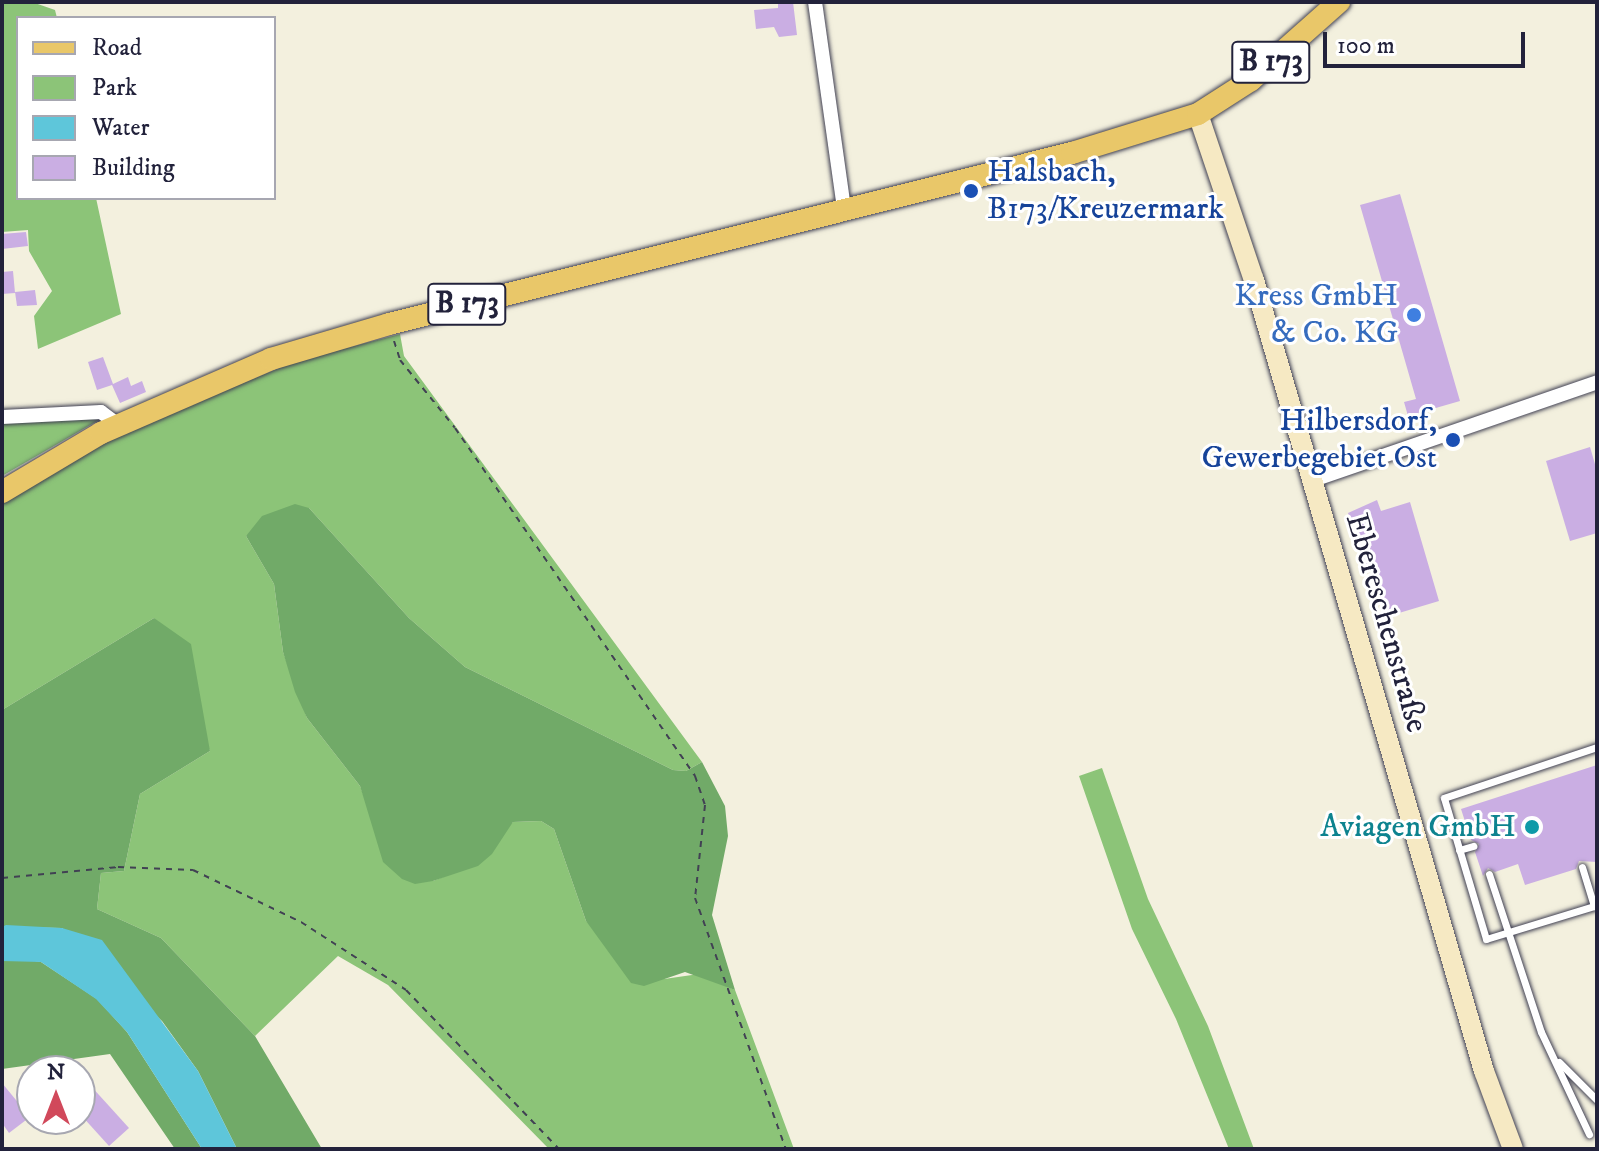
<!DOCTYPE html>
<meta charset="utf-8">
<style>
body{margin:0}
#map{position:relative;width:1599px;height:1151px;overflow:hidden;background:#f3f0de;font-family:"IM FELL DW Pica",serif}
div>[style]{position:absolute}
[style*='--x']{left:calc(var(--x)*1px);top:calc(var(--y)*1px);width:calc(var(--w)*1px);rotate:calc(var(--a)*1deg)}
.green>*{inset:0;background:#8cc478}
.forest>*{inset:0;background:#71aa68}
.water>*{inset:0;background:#5ec6da}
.building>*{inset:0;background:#caaee3}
.path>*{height:2px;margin-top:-1px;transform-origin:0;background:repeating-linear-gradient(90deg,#414153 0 6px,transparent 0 12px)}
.roads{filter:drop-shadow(0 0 2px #414153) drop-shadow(0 0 2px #414153)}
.lane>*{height:7px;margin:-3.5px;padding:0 3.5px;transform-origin:3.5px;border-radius:3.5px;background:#fff}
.street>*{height:14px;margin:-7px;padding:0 7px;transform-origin:7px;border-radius:7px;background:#fff}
.secondary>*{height:20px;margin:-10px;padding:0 10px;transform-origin:10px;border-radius:10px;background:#f6e9c3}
.primary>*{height:22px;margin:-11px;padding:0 11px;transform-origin:11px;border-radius:11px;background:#e9c769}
.dots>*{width:22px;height:22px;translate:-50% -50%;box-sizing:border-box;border:4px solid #fff;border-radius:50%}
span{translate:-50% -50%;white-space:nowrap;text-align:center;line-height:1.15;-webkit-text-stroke:6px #fff;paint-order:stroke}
.shield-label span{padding:2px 6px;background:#fff;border:2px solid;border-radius:6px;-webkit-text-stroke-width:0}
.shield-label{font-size:30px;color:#22223b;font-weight:700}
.transit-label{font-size:32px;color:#164399}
.left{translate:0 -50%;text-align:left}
.right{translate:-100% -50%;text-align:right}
.shop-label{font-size:32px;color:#366cbe}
.street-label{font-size:32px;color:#22223b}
.culture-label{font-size:32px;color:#0d838f}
.frame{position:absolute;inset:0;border:4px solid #22223b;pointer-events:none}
.legend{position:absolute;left:16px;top:16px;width:260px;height:184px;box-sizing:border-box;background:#fff;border:2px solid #a7a7b1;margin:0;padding:10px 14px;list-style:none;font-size:24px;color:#22223b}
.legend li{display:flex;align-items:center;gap:16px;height:40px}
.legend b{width:40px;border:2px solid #a7a7b1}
.north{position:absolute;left:16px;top:1055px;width:80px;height:80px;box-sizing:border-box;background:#fff;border:2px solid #a7a7b1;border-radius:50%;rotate:0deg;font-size:22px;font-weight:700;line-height:32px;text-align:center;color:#22223b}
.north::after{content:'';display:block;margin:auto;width:28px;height:36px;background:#d1495b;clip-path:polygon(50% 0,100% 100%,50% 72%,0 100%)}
.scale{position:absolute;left:1323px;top:32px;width:202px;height:36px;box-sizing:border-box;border:4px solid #22223b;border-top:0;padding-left:10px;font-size:24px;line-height:28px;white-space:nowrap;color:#22223b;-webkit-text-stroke:6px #fff;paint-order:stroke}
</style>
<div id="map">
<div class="green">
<i style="clip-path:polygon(2px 2px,32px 2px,55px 10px,57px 18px,18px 18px,18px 198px,96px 198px,121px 314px,38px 349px,34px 316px,52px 291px,29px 251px,28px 230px,2px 232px)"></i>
<i style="clip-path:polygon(400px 334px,404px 356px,702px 762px,686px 771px,673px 770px,465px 667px,409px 618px,309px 508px,246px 536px,274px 584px,283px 652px,307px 718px,360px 786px,371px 815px,433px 881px,453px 873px,513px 822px,541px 821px,554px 829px,586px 921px,664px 979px,699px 974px,735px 990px,794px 1149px,549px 1149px,388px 985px,338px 956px,255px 1036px,161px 938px,97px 909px,101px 873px,124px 871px,140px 794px,210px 751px,154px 618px,2px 710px,2px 503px,126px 431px,294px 362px)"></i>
<i style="clip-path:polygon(76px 417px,99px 420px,2px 476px,2px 421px)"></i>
<i style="clip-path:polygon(1102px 768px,1148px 899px,1208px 1026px,1254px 1149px,1229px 1149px,1176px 1019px,1132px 929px,1079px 776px)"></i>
</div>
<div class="forest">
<i style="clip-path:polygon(295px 504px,309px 508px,409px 618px,465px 667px,673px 770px,686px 771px,702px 762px,725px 806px,728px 836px,712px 915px,735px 990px,685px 972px,644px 986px,631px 983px,586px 921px,554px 829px,541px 821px,513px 822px,492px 854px,478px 866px,433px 881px,415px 884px,402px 879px,383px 862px,360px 786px,307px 718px,295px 692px,283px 652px,274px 584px,246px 536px,262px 516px)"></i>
<i style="clip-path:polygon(154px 618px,191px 644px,210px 751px,140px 794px,124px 871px,101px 873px,97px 909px,161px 938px,255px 1036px,322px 1149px,237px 1149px,198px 1071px,162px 1021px,62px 928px,2px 927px,2px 710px)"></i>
<i style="clip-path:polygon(16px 958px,41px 962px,97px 999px,127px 1032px,202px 1149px,175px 1149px,110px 1054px,2px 1069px,2px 961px)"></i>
</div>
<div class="water">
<i style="clip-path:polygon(6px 925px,62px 928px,102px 940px,198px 1071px,237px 1149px,202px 1149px,127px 1032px,96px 999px,41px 962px,2px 961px,2px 927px)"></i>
</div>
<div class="building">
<i style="clip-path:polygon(778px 2px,793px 2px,797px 35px,779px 37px,774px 27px,756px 29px,754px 10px,778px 8px)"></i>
<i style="clip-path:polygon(1400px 194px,1460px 401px,1408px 416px,1404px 402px,1416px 399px,1360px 205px)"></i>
<i style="clip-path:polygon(26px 232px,28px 246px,2px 249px,2px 234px)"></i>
<i style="clip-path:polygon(13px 271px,15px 293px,2px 294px,2px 272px)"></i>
<i style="clip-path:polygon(35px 290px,37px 305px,17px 306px,15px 292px)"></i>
<i style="clip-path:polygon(103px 357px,113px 384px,128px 377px,131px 386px,142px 381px,146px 392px,120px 403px,112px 385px,97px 390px,88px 362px)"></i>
<i style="clip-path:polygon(1590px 447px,1597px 471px,1597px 533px,1570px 541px,1546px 461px)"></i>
<i style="clip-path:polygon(1377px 500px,1381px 511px,1410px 502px,1439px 601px,1389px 616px,1374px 567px,1364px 569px,1348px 513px)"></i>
<i style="clip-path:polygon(1597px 765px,1597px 862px,1579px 861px,1576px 869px,1525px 885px,1518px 864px,1495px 872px,1488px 868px,1483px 876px,1475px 852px,1479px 844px,1471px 840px,1461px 809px)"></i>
<i style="clip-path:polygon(80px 1074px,129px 1128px,109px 1146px,80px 1114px)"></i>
<i style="clip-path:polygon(2px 1083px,30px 1117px,9px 1133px,2px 1123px)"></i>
</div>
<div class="path">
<i style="--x:394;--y:341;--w:20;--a:72"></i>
<i style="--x:400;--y:360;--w:87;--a:51"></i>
<i style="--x:455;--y:428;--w:423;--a:55.4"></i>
<i style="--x:695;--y:776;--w:31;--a:71"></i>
<i style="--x:705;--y:805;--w:94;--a:96.1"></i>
<i style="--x:695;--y:898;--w:267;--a:70.1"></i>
<i style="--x:2;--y:878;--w:117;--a:-5.4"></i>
<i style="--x:118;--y:867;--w:75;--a:2.3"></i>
<i style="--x:193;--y:870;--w:120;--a:25.7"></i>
<i style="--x:301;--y:922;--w:125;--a:32.9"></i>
<i style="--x:406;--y:990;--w:221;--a:46.1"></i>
</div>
<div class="roads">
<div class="lane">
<i style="--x:1597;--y:747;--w:161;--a:161.6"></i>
<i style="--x:1444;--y:798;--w:147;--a:73.4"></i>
<i style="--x:1486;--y:939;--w:116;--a:-17"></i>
<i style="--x:1459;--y:850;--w:15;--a:-16"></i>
<i style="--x:1582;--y:867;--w:41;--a:72.9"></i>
<i style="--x:1489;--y:874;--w:166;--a:71.8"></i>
<i style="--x:1541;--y:1032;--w:113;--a:64.8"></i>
<i style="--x:1559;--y:1062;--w:54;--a:45"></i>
</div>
<div class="street">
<i style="--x:815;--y:2;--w:208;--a:82"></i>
<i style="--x:2;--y:417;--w:99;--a:-2.9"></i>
<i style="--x:101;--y:412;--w:21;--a:37"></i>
<i style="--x:1313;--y:480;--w:300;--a:-19"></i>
</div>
<div class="secondary">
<i style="--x:1198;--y:114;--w:175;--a:71.4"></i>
<i style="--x:1254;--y:280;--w:824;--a:73.79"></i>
<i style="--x:1484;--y:1071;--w:83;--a:69.6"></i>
</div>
<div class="primary">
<i style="--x:2;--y:492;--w:115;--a:-30.8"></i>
<i style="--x:101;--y:433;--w:185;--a:-23.5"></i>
<i style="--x:271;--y:359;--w:123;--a:-16.5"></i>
<i style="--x:389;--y:324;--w:704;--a:-14.06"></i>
<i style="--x:1072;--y:153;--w:132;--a:-17.2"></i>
<i style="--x:1198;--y:114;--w:63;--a:-32.7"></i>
<i style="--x:1251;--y:80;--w:118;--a:-41.6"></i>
</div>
</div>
<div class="dots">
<i style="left:971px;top:191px;background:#1a4fb4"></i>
<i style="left:1414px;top:315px;background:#3f7fe0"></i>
<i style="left:1453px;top:440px;background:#1a4fb4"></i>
<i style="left:1532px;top:827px;background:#0f9aa8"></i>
</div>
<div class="shield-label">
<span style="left:1271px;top:62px">B 173</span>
<span style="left:467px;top:304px">B 173</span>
</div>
<div class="transit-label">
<span class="left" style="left:987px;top:191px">Halsbach,<br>B173/Kreuzermark</span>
<span class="right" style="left:1437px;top:440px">Hilbersdorf,<br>Gewerbegebiet Ost</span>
</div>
<div class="shop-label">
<span class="right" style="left:1398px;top:315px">Kress GmbH<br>&amp; Co. KG</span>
</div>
<div class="street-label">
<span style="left:1386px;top:623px;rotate:74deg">Ebereschenstraße</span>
</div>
<div class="culture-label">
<span class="right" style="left:1516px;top:827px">Aviagen GmbH</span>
</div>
<div class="frame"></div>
<ul class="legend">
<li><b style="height:10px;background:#e9c769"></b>Road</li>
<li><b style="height:22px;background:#8cc478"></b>Park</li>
<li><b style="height:22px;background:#5ec6da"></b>Water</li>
<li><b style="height:22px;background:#caaee3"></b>Building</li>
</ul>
<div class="north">N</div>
<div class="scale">100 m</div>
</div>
